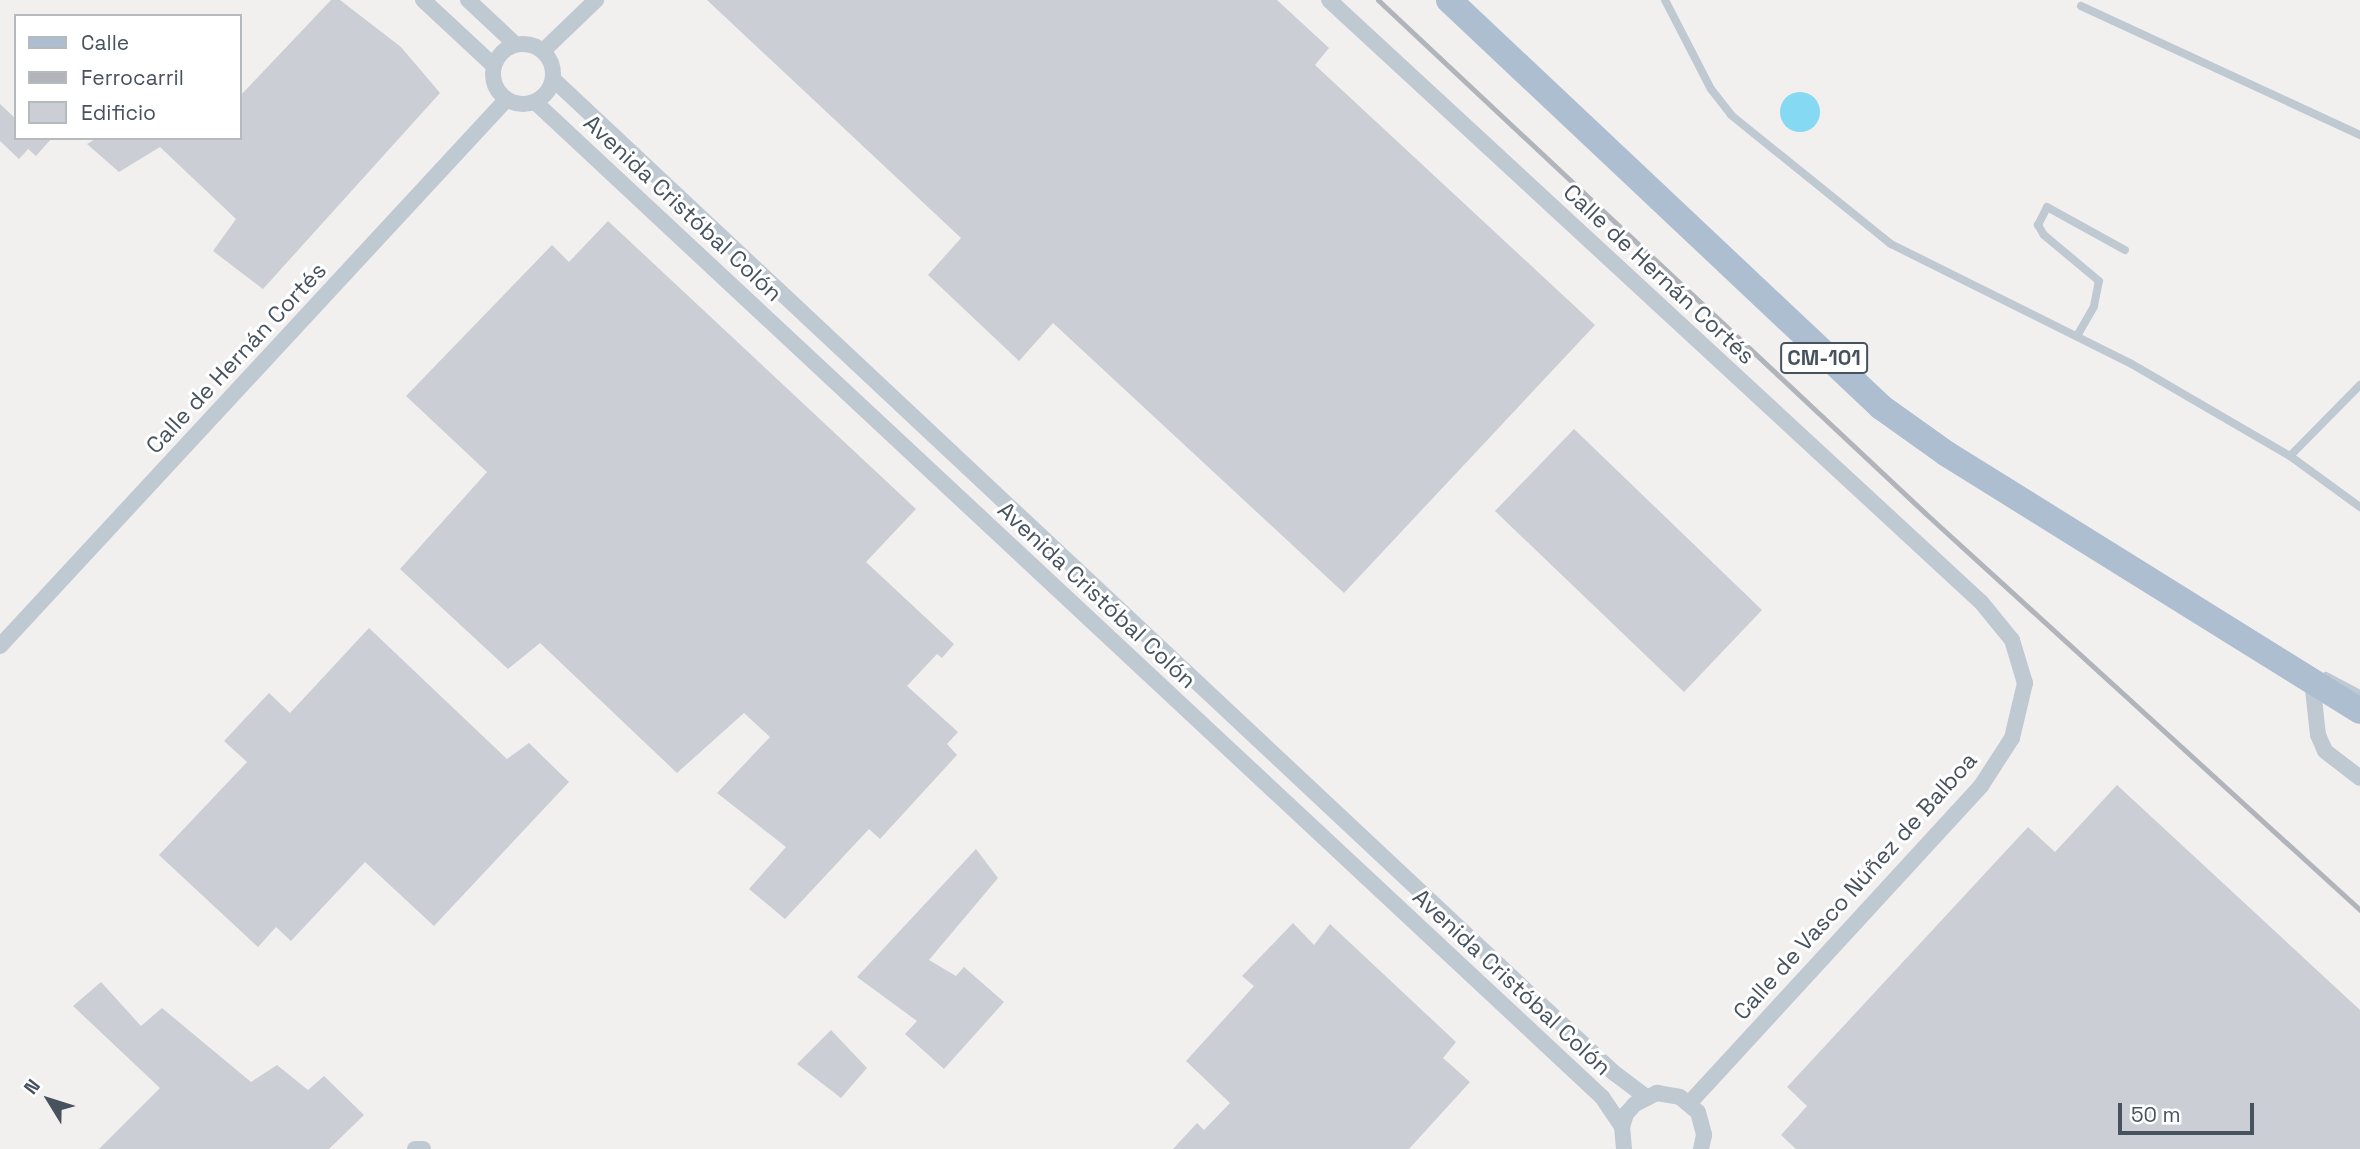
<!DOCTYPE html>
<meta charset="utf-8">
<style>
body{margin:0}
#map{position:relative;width:2360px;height:1149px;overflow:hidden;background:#f2efef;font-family:"Space Grotesk",sans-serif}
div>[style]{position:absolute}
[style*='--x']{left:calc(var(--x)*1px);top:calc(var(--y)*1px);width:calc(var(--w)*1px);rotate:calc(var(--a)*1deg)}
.water>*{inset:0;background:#85d9f3}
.round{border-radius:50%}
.building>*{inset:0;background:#cbced4}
.service>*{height:8px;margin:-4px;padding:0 4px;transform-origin:4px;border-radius:4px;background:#bfc9d2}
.minor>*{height:16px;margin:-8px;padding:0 8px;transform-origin:8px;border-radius:8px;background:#bfc9d2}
.minor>.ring{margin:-8px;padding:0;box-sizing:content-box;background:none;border:16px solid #bfc9d2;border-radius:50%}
.primary>*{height:26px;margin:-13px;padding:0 13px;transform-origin:13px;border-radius:13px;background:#adbed0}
.rail>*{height:5px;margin:-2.5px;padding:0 2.5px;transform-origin:2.5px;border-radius:2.5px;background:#b1b4ba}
span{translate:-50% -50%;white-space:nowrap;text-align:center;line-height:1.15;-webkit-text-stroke:6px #fff;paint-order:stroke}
.shield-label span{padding:2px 5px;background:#fff;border:2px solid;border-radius:5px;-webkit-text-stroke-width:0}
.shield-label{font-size:21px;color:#46525e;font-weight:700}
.street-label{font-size:23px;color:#46525e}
.legend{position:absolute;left:14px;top:14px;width:228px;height:126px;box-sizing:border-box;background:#fff;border:2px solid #b5babf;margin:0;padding:9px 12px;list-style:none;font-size:21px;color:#46525e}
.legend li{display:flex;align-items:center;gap:14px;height:35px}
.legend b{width:35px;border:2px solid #b5babf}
.north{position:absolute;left:14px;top:1065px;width:70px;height:70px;-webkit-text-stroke:5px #fff;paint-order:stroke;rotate:308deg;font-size:19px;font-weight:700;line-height:28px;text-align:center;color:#46525e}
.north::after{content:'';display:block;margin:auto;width:24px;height:32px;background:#46525e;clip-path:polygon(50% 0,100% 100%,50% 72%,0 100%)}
.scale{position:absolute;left:2118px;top:1103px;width:136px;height:32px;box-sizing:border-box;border:4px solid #46525e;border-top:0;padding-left:9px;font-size:21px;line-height:24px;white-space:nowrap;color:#46525e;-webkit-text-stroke:5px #fff;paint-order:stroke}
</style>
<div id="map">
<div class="water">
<i class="round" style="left:1780px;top:92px;width:40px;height:40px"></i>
</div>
<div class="building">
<i style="clip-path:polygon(331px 0,340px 0,401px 47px,440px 93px,263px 289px,213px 251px,236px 219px,160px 147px,119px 172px,87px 144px,97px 138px,240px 138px,240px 96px)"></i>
<i style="clip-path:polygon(707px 0,1277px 0,1329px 48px,1315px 65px,1595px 325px,1344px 593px,1053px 323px,1019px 361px,928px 275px,961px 238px)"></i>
<i style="clip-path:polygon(0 104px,16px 119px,16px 138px,52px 138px,36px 156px,28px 149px,19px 159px,0 141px)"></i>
<i style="clip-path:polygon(608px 221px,916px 509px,866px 562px,954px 644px,942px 658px,937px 654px,907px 686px,958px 732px,947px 744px,957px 755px,880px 839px,869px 829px,785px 919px,749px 889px,786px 847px,717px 793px,770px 737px,744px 713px,677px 773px,540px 643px,508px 669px,400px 569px,487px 472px,406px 396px,552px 245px,569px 262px)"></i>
<i style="clip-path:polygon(1574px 429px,1762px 610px,1684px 692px,1495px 511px)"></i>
<i style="clip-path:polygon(369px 628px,507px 759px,529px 743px,569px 782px,434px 926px,365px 862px,291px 941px,276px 927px,258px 947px,159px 855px,247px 762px,224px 741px,269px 693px,290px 713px)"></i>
<i style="clip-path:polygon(2117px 785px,2360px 1010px,2360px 1149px,1796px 1149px,1781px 1135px,1807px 1106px,1787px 1087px,2028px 827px,2055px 852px)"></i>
<i style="clip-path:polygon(976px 849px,998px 878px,929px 960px,956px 976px,964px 967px,1004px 1002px,944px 1069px,905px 1034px,917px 1021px,857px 977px)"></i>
<i style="clip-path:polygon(1293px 923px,1314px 945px,1330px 924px,1456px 1042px,1443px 1058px,1470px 1082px,1409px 1149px,1173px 1149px,1197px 1123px,1204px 1130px,1230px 1103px,1186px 1061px,1254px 986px,1242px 976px)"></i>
<i style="clip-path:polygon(101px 982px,141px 1026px,162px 1008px,251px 1082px,277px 1065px,308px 1090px,324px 1076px,364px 1115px,329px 1149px,99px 1149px,160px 1088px,73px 1006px)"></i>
<i style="clip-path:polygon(831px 1030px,867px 1068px,841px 1098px,797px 1064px)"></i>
</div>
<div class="service">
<i style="--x:1665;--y:0;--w:100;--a:62.7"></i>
<i style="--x:1711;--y:89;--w:33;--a:52"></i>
<i style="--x:1731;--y:115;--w:206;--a:38.9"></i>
<i style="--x:1891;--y:244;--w:267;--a:26.5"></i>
<i style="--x:2130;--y:363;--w:185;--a:30.2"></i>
<i style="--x:2290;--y:456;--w:87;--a:36.1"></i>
<i style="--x:2081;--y:6;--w:307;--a:24.8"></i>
<i style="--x:2077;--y:336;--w:34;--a:-60"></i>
<i style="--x:2094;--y:306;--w:25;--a:-79"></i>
<i style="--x:2099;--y:281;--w:72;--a:-140.1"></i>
<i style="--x:2044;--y:235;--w:12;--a:-121"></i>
<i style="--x:2038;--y:225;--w:20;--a:-63"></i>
<i style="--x:2047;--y:207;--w:89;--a:28.9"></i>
<i style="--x:2290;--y:456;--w:100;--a:-45.4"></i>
<i style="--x:2326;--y:676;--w:38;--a:28"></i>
</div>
<div class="minor">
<i style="--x:423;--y:0;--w:96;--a:42.9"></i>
<i style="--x:468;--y:0;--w:64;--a:43.1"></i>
<i style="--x:1329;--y:0;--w:887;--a:42.72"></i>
<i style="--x:1981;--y:602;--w:49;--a:50.8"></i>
<i style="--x:2012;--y:640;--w:45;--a:73.2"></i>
<i style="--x:2025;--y:683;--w:57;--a:103.3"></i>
<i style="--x:2012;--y:738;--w:57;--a:122.9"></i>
<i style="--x:1981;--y:786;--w:430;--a:132.6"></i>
<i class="ring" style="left:493px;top:44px;width:44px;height:44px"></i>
<i style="--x:543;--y:51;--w:74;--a:-43.9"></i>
<i style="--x:553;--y:79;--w:1452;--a:43.13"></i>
<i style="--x:1613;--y:1072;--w:41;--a:37.1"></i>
<i style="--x:535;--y:102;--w:1459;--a:43"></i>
<i style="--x:1602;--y:1097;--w:36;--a:56"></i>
<i style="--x:0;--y:646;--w:744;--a:-47.18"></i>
<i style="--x:2312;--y:680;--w:55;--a:83.8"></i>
<i style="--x:2318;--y:735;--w:17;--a:66"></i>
<i style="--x:2325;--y:751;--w:44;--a:37.6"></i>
<i style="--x:415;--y:1149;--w:8;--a:0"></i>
<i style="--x:1624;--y:1149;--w:22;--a:-95"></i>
<i style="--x:1622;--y:1127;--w:14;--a:-73"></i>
<i style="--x:1626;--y:1114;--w:13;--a:-48"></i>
<i style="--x:1635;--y:1104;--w:25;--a:-27"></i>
<i style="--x:1657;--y:1093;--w:23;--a:10"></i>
<i style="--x:1680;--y:1097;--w:23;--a:40"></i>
<i style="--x:1698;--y:1112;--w:24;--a:75"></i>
<i style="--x:1704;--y:1135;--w:14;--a:102"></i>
</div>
<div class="primary">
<i style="--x:1449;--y:0;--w:594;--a:43.29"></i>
<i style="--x:1881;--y:407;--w:81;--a:35.5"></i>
<i style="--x:1947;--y:454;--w:486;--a:31.9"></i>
</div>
<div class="rail">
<i style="--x:1378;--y:0;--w:750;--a:43.16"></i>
<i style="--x:1925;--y:513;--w:589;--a:42.38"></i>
</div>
<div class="shield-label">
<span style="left:1824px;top:358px">CM-101</span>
</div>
<div class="street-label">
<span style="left:683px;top:208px;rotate:43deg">Avenida Cristóbal Colón</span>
<span style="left:1659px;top:274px;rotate:43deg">Calle de Hernán Cortés</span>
<span style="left:236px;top:358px;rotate:-47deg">Calle de Hernán Cortés</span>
<span style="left:1097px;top:595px;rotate:43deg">Avenida Cristóbal Colón</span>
<span style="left:1855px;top:886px;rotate:-48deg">Calle de Vasco Núñez de Balboa</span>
<span style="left:1512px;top:982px;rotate:43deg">Avenida Cristóbal Colón</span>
</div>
<ul class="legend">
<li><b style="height:9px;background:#adbed0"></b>Calle</li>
<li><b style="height:9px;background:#b1b4ba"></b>Ferrocarril</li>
<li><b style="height:19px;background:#cbced4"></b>Edificio</li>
</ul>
<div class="north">N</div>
<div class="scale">50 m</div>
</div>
